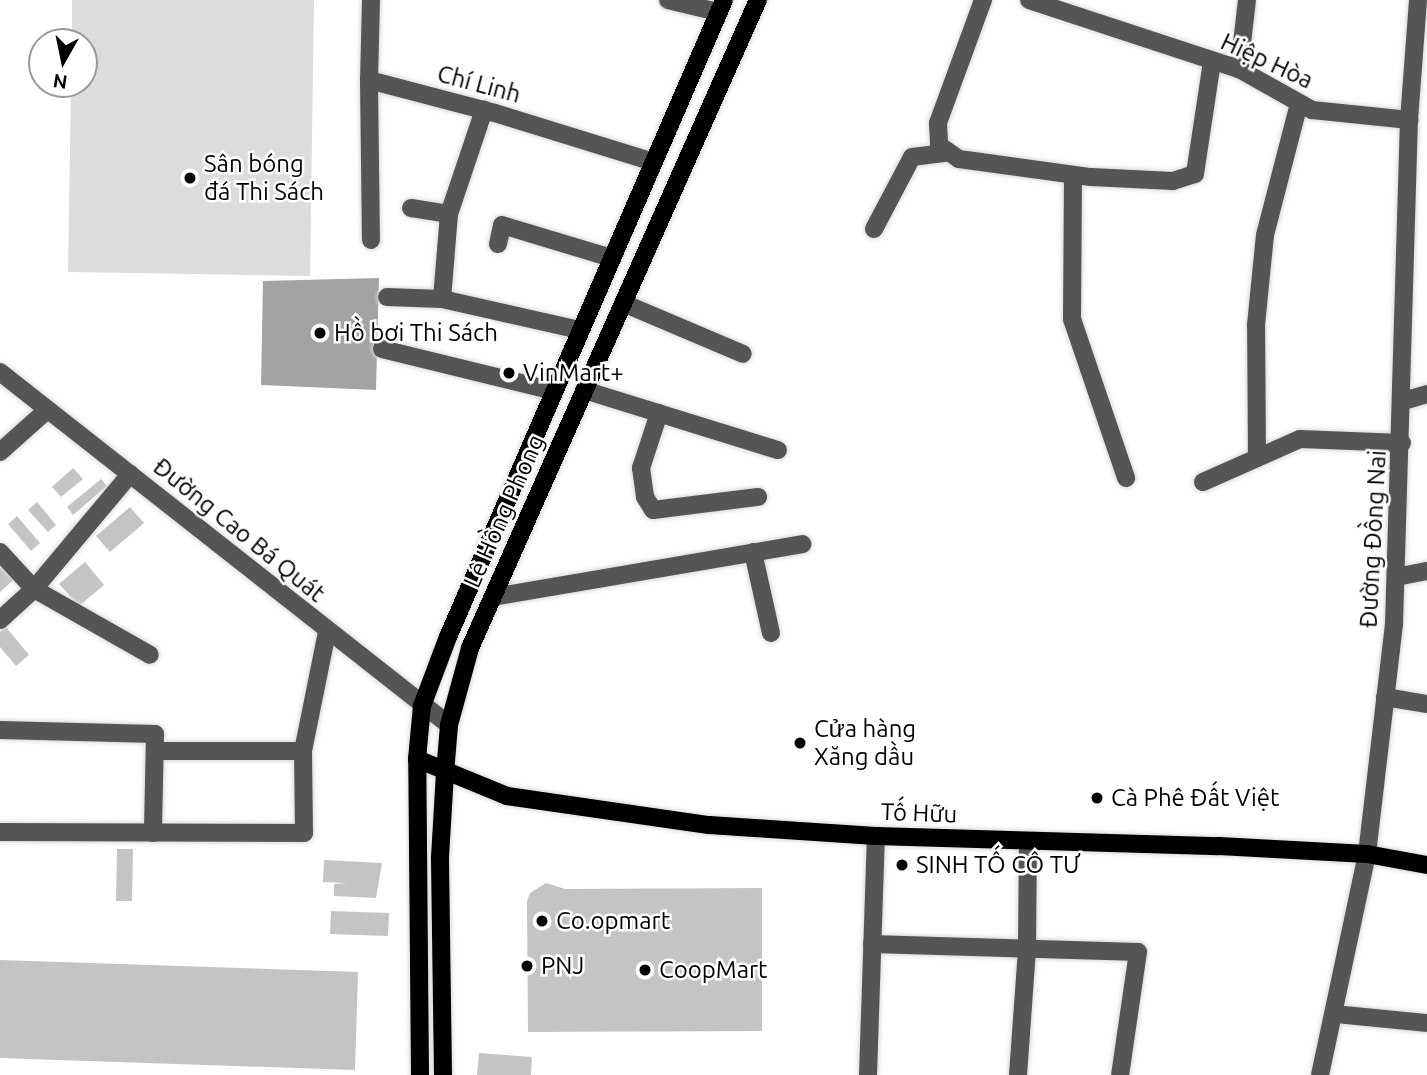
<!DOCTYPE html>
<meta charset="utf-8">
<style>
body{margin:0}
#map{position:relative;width:1427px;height:1075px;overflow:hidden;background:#fff;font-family:Ubuntu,sans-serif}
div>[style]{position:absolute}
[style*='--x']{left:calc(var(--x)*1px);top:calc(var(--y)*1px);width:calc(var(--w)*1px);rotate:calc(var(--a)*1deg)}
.green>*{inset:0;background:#dcdcdc}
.water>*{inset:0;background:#a3a3a3}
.building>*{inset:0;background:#c4c4c4}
.roads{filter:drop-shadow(0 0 2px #dbdbdb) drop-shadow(0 0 2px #dbdbdb)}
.minor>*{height:18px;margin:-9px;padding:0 9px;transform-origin:9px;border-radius:9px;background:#555}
.major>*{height:18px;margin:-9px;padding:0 9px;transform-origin:9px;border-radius:9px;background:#000}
.dots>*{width:19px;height:19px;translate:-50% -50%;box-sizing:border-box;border:4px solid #fff;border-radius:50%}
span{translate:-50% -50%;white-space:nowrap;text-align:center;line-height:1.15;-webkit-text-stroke:5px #fff;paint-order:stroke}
.street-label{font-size:24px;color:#000}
.poi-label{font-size:24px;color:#000}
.left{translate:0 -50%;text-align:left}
.north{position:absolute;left:28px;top:28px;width:70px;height:70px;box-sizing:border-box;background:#fff;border:2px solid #999;border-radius:50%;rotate:189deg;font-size:19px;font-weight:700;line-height:28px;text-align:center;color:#000}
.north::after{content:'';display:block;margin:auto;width:24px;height:32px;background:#000;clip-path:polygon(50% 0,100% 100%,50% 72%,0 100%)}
</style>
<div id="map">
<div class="green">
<i style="clip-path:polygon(72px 0,314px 0,310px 276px,68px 272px,71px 84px,84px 84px,84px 42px,72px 42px)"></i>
</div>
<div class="water">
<i style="clip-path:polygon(379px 278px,376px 390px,261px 385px,263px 281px)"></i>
</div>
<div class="building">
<i style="clip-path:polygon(73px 468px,83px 479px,61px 497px,52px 487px)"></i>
<i style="clip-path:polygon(101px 479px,107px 486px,73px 515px,67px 507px)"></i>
<i style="clip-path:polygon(37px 502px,56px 525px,48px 532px,28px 510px)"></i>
<i style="clip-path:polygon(130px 507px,144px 523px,110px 552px,96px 536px)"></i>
<i style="clip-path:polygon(17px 516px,40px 543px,31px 551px,8px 524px)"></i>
<i style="clip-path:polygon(0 549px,21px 573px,0 592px)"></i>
<i style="clip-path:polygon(85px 562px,104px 585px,79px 606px,59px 584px)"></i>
<i style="clip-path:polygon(6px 627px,29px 655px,16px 666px,0 647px,0 632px)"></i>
<i style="clip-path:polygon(117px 849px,133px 849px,132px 901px,116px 901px)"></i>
<i style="clip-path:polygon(324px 860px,382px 863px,376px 898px,334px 896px,334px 884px,347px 883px,323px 882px)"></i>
<i style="clip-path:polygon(546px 883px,565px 889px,762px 888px,762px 1031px,528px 1032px,527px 901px,530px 893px)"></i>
<i style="clip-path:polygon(331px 911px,389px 913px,388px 936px,330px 934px)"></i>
<i style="clip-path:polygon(0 960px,358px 972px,355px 1070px,0 1058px)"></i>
<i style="clip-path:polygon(479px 1053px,532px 1057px,531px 1075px,477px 1075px)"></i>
</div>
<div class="roads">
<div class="minor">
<i style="--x:371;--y:0;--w:80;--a:91.4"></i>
<i style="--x:369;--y:80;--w:130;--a:14.7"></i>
<i style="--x:495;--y:113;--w:165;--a:17.2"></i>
<i style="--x:668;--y:0;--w:51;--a:13.5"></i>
<i style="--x:983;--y:0;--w:131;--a:110.1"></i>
<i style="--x:938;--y:123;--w:22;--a:87"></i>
<i style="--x:939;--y:145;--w:24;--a:35"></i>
<i style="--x:959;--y:159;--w:133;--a:7.8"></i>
<i style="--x:1091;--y:177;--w:82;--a:2.8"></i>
<i style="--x:1173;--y:181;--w:23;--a:-18"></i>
<i style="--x:1195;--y:174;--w:114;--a:-81.4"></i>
<i style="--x:1029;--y:0;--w:221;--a:18.2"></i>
<i style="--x:1239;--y:69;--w:84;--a:29.3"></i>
<i style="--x:1312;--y:110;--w:98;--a:5.9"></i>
<i style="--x:1239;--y:69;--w:69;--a:-83.4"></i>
<i style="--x:369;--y:80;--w:160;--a:89.3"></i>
<i style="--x:1073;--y:176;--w:143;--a:90.4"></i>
<i style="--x:1072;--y:319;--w:168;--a:71.2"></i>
<i style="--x:411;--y:208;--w:38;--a:9"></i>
<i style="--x:874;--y:229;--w:81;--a:-62.2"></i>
<i style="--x:912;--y:157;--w:34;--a:-7"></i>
<i style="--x:498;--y:244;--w:19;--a:-78"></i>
<i style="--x:502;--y:225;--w:114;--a:16.8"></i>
<i style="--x:387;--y:297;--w:55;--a:2.1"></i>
<i style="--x:442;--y:299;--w:141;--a:12.7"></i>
<i style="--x:442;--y:299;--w:85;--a:-85.3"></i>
<i style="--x:449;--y:214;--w:110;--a:-71.4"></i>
<i style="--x:623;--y:303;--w:130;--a:23"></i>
<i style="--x:382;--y:349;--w:177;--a:13.7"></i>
<i style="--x:0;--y:372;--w:571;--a:38.17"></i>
<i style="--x:584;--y:390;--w:203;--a:17.2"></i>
<i style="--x:1403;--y:401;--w:25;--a:-16"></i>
<i style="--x:659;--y:413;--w:58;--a:108.1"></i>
<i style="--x:641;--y:468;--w:29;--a:82"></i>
<i style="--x:645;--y:497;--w:15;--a:58"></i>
<i style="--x:653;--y:510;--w:106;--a:-7.1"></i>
<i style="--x:0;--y:452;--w:62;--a:-41.7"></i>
<i style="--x:1257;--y:458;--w:133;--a:-90.4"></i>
<i style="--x:1256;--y:325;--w:90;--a:-84.3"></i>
<i style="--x:1265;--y:235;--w:135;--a:-75.5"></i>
<i style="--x:1203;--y:482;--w:106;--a:-23.9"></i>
<i style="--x:1300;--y:439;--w:102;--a:2.2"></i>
<i style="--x:0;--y:552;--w:50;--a:47.4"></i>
<i style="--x:34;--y:589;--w:133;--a:29.6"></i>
<i style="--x:753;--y:552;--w:83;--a:77.5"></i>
<i style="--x:1396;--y:577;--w:32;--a:-11"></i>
<i style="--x:493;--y:597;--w:314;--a:-9.7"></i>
<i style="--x:0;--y:620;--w:46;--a:-42.4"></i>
<i style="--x:34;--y:589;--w:150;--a:-50.1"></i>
<i style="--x:1385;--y:697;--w:43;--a:9.5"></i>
<i style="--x:0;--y:730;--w:155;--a:1.5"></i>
<i style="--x:155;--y:734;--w:99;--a:91.2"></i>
<i style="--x:155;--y:751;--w:148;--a:0"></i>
<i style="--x:0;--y:832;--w:304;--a:0.2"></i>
<i style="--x:304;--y:833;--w:82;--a:-90.7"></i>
<i style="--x:303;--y:751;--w:121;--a:-78.6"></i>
<i style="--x:872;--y:944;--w:266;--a:1.7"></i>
<i style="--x:1138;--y:952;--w:124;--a:98.3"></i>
<i style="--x:1335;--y:1014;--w:92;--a:5.6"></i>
<i style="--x:868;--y:1075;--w:239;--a:-88.1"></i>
<i style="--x:1018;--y:1075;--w:126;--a:-85.9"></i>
<i style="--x:1027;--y:949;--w:108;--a:-89.5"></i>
<i style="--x:1320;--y:1075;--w:226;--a:-78"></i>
<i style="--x:1367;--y:854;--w:232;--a:-83.3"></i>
<i style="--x:1394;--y:624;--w:504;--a:-88.3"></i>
<i style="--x:1409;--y:120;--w:120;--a:-85.7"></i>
</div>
<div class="major">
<i style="--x:417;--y:759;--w:97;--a:22.3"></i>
<i style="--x:507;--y:796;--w:204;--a:8.2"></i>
<i style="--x:709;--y:825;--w:167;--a:3.8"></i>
<i style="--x:876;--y:836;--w:343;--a:1.7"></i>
<i style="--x:1219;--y:846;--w:148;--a:3.1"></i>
<i style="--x:1367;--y:854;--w:61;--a:10.4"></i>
<i style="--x:420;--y:1075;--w:316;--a:-90.5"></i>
<i style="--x:417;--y:759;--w:53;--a:-84.6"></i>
<i style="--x:422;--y:706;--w:74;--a:-69.4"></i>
<i style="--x:448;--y:637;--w:694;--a:-66.57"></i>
<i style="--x:443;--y:1075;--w:218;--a:-90.8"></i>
<i style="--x:440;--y:857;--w:84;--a:-86.6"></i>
<i style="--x:445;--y:773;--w:48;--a:-85.2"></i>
<i style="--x:449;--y:725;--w:80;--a:-74.7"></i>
<i style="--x:470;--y:648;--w:709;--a:-66.04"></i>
</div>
</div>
<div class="dots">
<i style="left:190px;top:178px;background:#000"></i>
<i style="left:320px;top:333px;background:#000"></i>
<i style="left:509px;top:373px;background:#000"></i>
<i style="left:800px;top:743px;background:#000"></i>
<i style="left:1097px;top:798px;background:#000"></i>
<i style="left:902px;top:865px;background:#000"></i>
<i style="left:542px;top:921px;background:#000"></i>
<i style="left:527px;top:966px;background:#000"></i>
<i style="left:645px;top:970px;background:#000"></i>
</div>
<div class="street-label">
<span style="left:1267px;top:61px;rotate:25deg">Hiệp Hòa</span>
<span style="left:479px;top:84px;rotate:15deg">Chí Linh</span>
<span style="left:504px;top:511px;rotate:-66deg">Lê Hồng Phong</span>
<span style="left:239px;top:530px;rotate:39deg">Đường Cao Bá Quát</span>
<span style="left:1373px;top:539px;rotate:-87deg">Đường Đồng Nai</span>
<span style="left:919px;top:813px;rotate:2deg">Tố Hữu</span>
</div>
<div class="poi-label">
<span class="left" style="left:204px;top:178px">Sân bóng<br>đá Thi Sách</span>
<span class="left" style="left:334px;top:333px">Hồ bơi Thi Sách</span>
<span class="left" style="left:523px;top:373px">VinMart+</span>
<span class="left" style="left:814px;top:743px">Cửa hàng<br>Xăng dầu</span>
<span class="left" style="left:1111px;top:798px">Cà Phê Đất Việt</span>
<span class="left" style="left:916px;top:865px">SINH TỐ CÔ TƯ</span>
<span class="left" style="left:556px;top:921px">Co.opmart</span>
<span class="left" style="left:541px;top:966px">PNJ</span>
<span class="left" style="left:659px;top:970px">CoopMart</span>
</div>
<div class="north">N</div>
</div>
